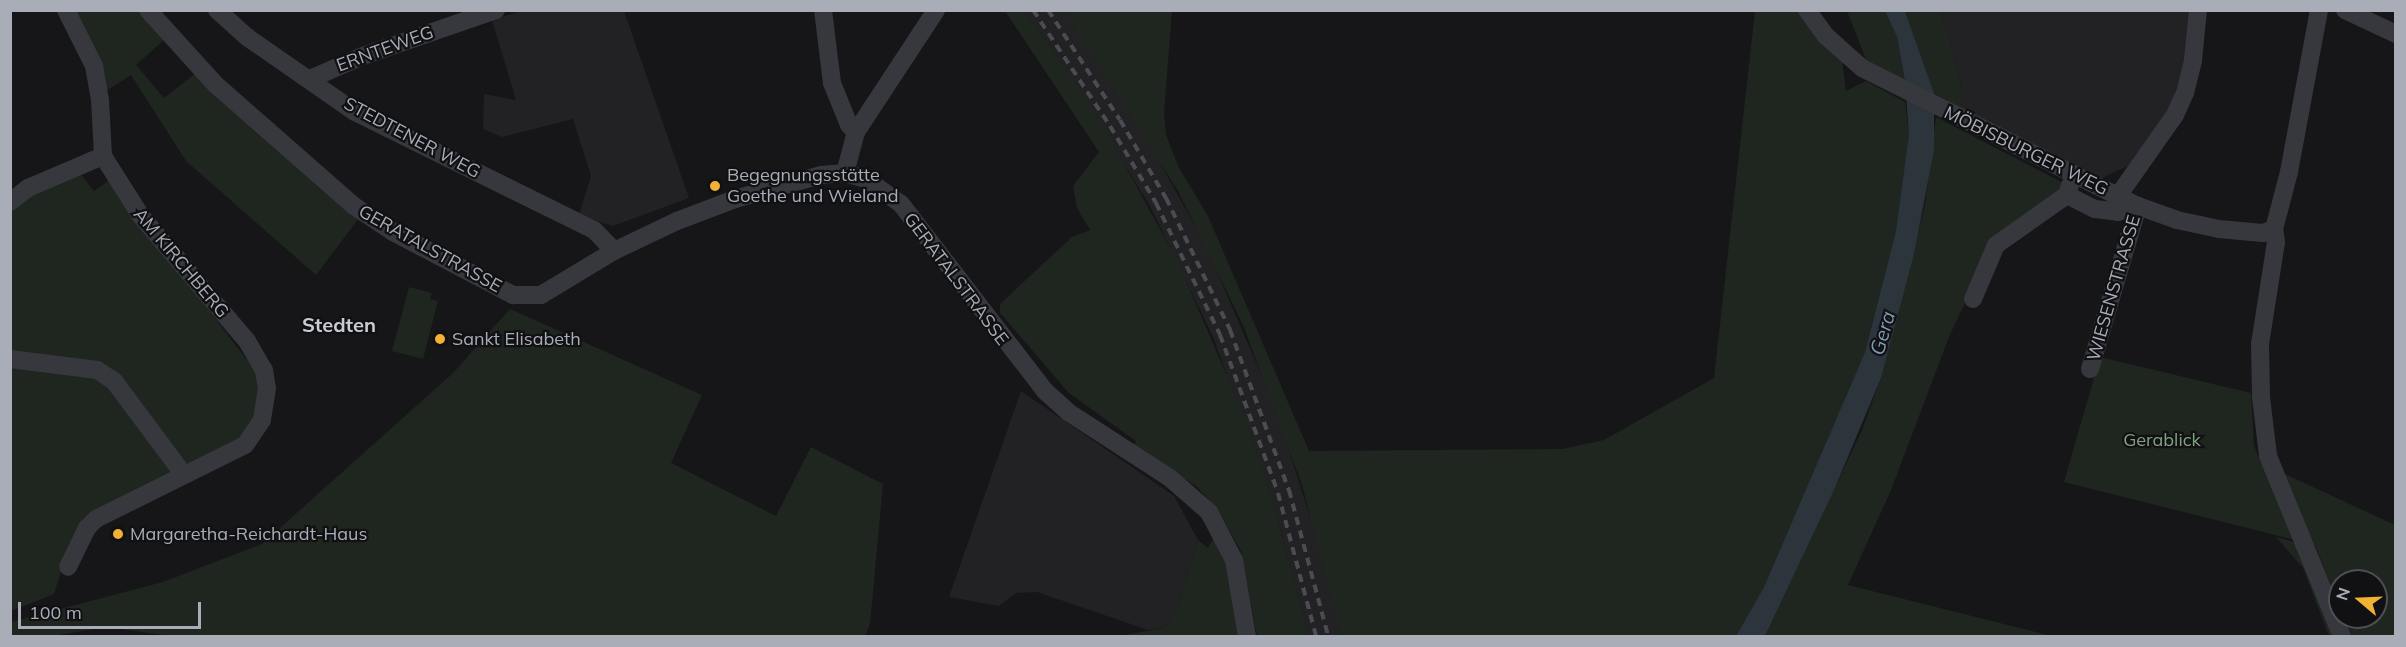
<!DOCTYPE html>
<meta charset="utf-8">
<style>
body{margin:0}
#map{position:relative;width:2406px;height:647px;overflow:hidden;background:#161618;font-family:Mulish,sans-serif}
div>[style]{position:absolute}
[style*='--x']{left:calc(var(--x)*1px);top:calc(var(--y)*1px);width:calc(var(--w)*1px);rotate:calc(var(--a)*1deg)}
.built>*{inset:0;background:#222225}
.green>*{inset:0;background:#1e261f}
.water>*{inset:0;background:#2c353c}
.minor>*{height:18px;margin:-9px;padding:0 9px;transform-origin:9px;border-radius:9px;background:#37383d}
.rail>*{height:4px;margin-top:-2px;transform-origin:0;background:repeating-linear-gradient(90deg,#4a4c52 0 8px,transparent 0 14px)}
.dots>*{width:16px;height:16px;translate:-50% -50%;box-sizing:border-box;border:3px solid #111113;border-radius:50%}
span{translate:-50% -50%;white-space:nowrap;text-align:center;line-height:1.15;-webkit-text-stroke:4.5px #111113;paint-order:stroke}
.street-label{font-size:18px;color:#a8adb8}
.poi-label{font-size:18px;color:#a8adb8}
.left{translate:0 -50%;text-align:left}
.park-label{font-size:18px;color:#7fa381}
.neighbourhood-label{font-size:20px;color:#c9ccd4;font-weight:700}
.water-label{font-size:20px;color:#7f9bb3;font-style:italic}
.frame{position:absolute;inset:0;border:12px solid #a8adb8;pointer-events:none}
.north{position:absolute;left:2328px;top:569px;width:60px;height:60px;box-sizing:border-box;background:#111113;border:2px solid #4d4f55;border-radius:50%;rotate:289deg;font-size:16px;font-weight:700;line-height:24px;text-align:center;color:#a8adb8}
.north::after{content:'';display:block;margin:auto;width:21px;height:27px;background:#f2b134;clip-path:polygon(50% 0,100% 100%,50% 72%,0 100%)}
.scale{position:absolute;left:18px;top:602px;width:183px;height:27px;box-sizing:border-box;border:3px solid #a8adb8;border-top:0;padding-left:8px;font-size:18px;line-height:21px;white-space:nowrap;color:#a8adb8;-webkit-text-stroke:4px #111113;paint-order:stroke}
</style>
<div id="map">
<div class="built">
<i style="clip-path:polygon(521px 11px,624px 11px,689px 198px,613px 226px,579px 215px,591px 176px,573px 119px,502px 137px,483px 129px,484px 94px,516px 100px,492px 20px)"></i>
<i style="clip-path:polygon(1024px 11px,1064px 11px,1132px 112px,1206px 246px,1276px 409px,1323px 558px,1341px 636px,1309px 636px,1271px 495px,1213px 337px,1150px 206px,1059px 58px)"></i>
<i style="clip-path:polygon(1941px 11px,2189px 11px,2185px 62px,2171px 105px,2130px 165px,2102px 178px,1962px 109px,1960px 78px)"></i>
<i style="clip-path:polygon(1021px 391px,1174px 496px,1198px 540px,1176px 612px,1165px 628px,1148px 630px,1037px 592px,1016px 593px,999px 606px,949px 597px)"></i>
</div>
<div class="green">
<i style="clip-path:polygon(73px 11px,137px 11px,165px 39px,136px 65px,164px 98px,196px 73px,359px 218px,316px 275px,186px 161px,131px 75px,106px 91px)"></i>
<i style="clip-path:polygon(1005px 11px,1024px 11px,1059px 58px,1105px 129px,1177px 260px,1246px 420px,1271px 495px,1309px 636px,1257px 636px,1241px 551px,1216px 507px,1197px 487px,1134px 445px,1136px 441px,1069px 393px,1000px 313px,1000px 304px,1072px 237px,1090px 230px,1077px 208px,1073px 186px,1099px 152px)"></i>
<i style="clip-path:polygon(1064px 11px,1172px 11px,1164px 113px,1166px 135px,1179px 168px,1208px 216px,1309px 451px,1563px 449px,1604px 440px,1714px 378px,1755px 11px,1800px 11px,1842px 60px,1846px 91px,1866px 81px,1905px 102px,1909px 135px,1906px 174px,1896px 231px,1865px 352px,1764px 587px,1736px 636px,1341px 636px,1302px 485px,1243px 325px,1178px 191px)"></i>
<i style="clip-path:polygon(1847px 11px,1885px 11px,1897px 37px,1905px 81px,1867px 62px)"></i>
<i style="clip-path:polygon(1905px 11px,1941px 11px,1960px 78px,1962px 109px,1934px 93px)"></i>
<i style="clip-path:polygon(1936px 117px,2067px 185px,1997px 234px,1949px 337px,1891px 490px,1848px 585px,2052px 636px,1765px 636px,1862px 430px,1881px 378px,1925px 205px)"></i>
<i style="clip-path:polygon(78px 171px,94px 191px,110px 180px,259px 376px,260px 409px,248px 434px,194px 466px,179px 461px,115px 374px,11px 353px,11px 209px,25px 196px)"></i>
<i style="clip-path:polygon(409px 287px,432px 293px,430px 299px,438px 301px,423px 359px,392px 351px)"></i>
<i style="clip-path:polygon(510px 309px,702px 395px,671px 463px,776px 516px,811px 447px,883px 484px,870px 624px,865px 636px,171px 636px,106px 627px,53px 636px,11px 636px,11px 622px,163px 582px,262px 544px,453px 373px)"></i>
<i style="clip-path:polygon(2100px 357px,2251px 393px,2254px 446px,2261px 463px,2395px 525px,2395px 636px,2352px 636px,2344px 617px,2376px 617px,2376px 581px,2340px 581px,2340px 607px,2315px 545px,2064px 482px)"></i>
<i style="clip-path:polygon(11px 365px,104px 379px,171px 470px,169px 476px,106px 506px,66px 556px,54px 594px,11px 611px)"></i>
<i style="clip-path:polygon(1216px 534px,1225px 556px,1241px 636px,1118px 636px,1165px 628px,1176px 612px,1198px 540px,1208px 548px)"></i>
<i style="clip-path:polygon(2276px 537px,2302px 544px,2337px 636px,2329px 636px,2303px 568px)"></i>
</div>
<div class="water">
<i style="clip-path:polygon(1885px 11px,1905px 11px,1934px 93px,1934px 150px,1914px 254px,1881px 378px,1834px 490px,1765px 636px,1736px 636px,1764px 587px,1865px 352px,1896px 231px,1909px 135px,1905px 81px,1897px 37px)"></i>
</div>
<div class="minor">
<i style="--x:66;--y:10;--w:63;--a:63.4"></i>
<i style="--x:94;--y:66;--w:35;--a:80"></i>
<i style="--x:100;--y:100;--w:56;--a:86.9"></i>
<i style="--x:103;--y:156;--w:71;--a:57.7"></i>
<i style="--x:141;--y:216;--w:164;--a:49.7"></i>
<i style="--x:247;--y:341;--w:34;--a:60"></i>
<i style="--x:264;--y:370;--w:18;--a:81"></i>
<i style="--x:267;--y:388;--w:32;--a:99"></i>
<i style="--x:262;--y:420;--w:30;--a:124"></i>
<i style="--x:245;--y:445;--w:166;--a:153.6"></i>
<i style="--x:96;--y:519;--w:13;--a:135"></i>
<i style="--x:87;--y:528;--w:43;--a:116"></i>
<i style="--x:148;--y:10;--w:100;--a:47.8"></i>
<i style="--x:215;--y:84;--w:185;--a:41.3"></i>
<i style="--x:354;--y:206;--w:47;--a:33.7"></i>
<i style="--x:393;--y:232;--w:136;--a:27.7"></i>
<i style="--x:513;--y:295;--w:28;--a:0"></i>
<i style="--x:541;--y:295;--w:85;--a:-31.1"></i>
<i style="--x:614;--y:251;--w:70;--a:-25.5"></i>
<i style="--x:677;--y:221;--w:62;--a:-20.8"></i>
<i style="--x:735;--y:199;--w:89;--a:-15.6"></i>
<i style="--x:821;--y:175;--w:24;--a:-5"></i>
<i style="--x:845;--y:173;--w:22;--a:16"></i>
<i style="--x:866;--y:179;--w:43;--a:35.5"></i>
<i style="--x:901;--y:204;--w:236;--a:52.4"></i>
<i style="--x:1045;--y:391;--w:31;--a:42"></i>
<i style="--x:1068;--y:412;--w:121;--a:32.9"></i>
<i style="--x:1170;--y:478;--w:52;--a:41.1"></i>
<i style="--x:1209;--y:512;--w:54;--a:62.5"></i>
<i style="--x:1234;--y:560;--w:77;--a:80.3"></i>
<i style="--x:217;--y:10;--w:40;--a:42"></i>
<i style="--x:247;--y:37;--w:131;--a:34.8"></i>
<i style="--x:355;--y:112;--w:267;--a:26.3"></i>
<i style="--x:594;--y:230;--w:29;--a:46"></i>
<i style="--x:823;--y:10;--w:74;--a:83"></i>
<i style="--x:832;--y:83;--w:45;--a:68"></i>
<i style="--x:849;--y:125;--w:10;--a:45"></i>
<i style="--x:1807;--y:10;--w:32;--a:54"></i>
<i style="--x:1826;--y:36;--w:48;--a:41.6"></i>
<i style="--x:1862;--y:68;--w:309;--a:26.6"></i>
<i style="--x:2138;--y:206;--w:41;--a:19.7"></i>
<i style="--x:2177;--y:220;--w:43;--a:12.1"></i>
<i style="--x:2219;--y:229;--w:44;--a:5.2"></i>
<i style="--x:2263;--y:233;--w:12;--a:-20"></i>
<i style="--x:2319;--y:10;--w:165;--a:100.5"></i>
<i style="--x:2289;--y:172;--w:59;--a:104.7"></i>
<i style="--x:2274;--y:229;--w:13;--a:81"></i>
<i style="--x:2276;--y:242;--w:103;--a:98.9"></i>
<i style="--x:2260;--y:344;--w:53;--a:88.9"></i>
<i style="--x:2261;--y:397;--w:59;--a:83.2"></i>
<i style="--x:2268;--y:456;--w:195;--a:67.7"></i>
<i style="--x:2345;--y:10;--w:56;--a:25.2"></i>
<i style="--x:310;--y:79;--w:55;--a:-23.7"></i>
<i style="--x:360;--y:57;--w:144;--a:-19.1"></i>
<i style="--x:845;--y:173;--w:42;--a:-75"></i>
<i style="--x:856;--y:132;--w:146;--a:-56.7"></i>
<i style="--x:2070;--y:185;--w:10;--a:107"></i>
<i style="--x:2067;--y:195;--w:31;--a:27"></i>
<i style="--x:2095;--y:209;--w:23;--a:7"></i>
<i style="--x:2118;--y:212;--w:21;--a:-17"></i>
<i style="--x:2118;--y:196;--w:99;--a:-54.9"></i>
<i style="--x:2175;--y:115;--w:24;--a:-66"></i>
<i style="--x:2185;--y:93;--w:34;--a:-76"></i>
<i style="--x:2193;--y:60;--w:50;--a:-84.3"></i>
<i style="--x:10;--y:202;--w:23;--a:-38"></i>
<i style="--x:28;--y:188;--w:82;--a:-23.1"></i>
<i style="--x:1973;--y:299;--w:59;--a:-66.9"></i>
<i style="--x:1996;--y:245;--w:87;--a:-35.2"></i>
<i style="--x:10;--y:359;--w:88;--a:7.2"></i>
<i style="--x:97;--y:370;--w:20;--a:33"></i>
<i style="--x:114;--y:381;--w:117;--a:53.3"></i>
<i style="--x:2090;--y:369;--w:170;--a:-73.6"></i>
</div>
<div class="rail">
<i style="--x:1033;--y:10;--w:139;--a:56.4"></i>
<i style="--x:1110;--y:126;--w:90;--a:59.1"></i>
<i style="--x:1156;--y:203;--w:147;--a:64.1"></i>
<i style="--x:1220;--y:335;--w:168;--a:69.8"></i>
<i style="--x:1278;--y:493;--w:148;--a:75.1"></i>
<i style="--x:1048;--y:10;--w:131;--a:56.8"></i>
<i style="--x:1120;--y:120;--w:91;--a:59.5"></i>
<i style="--x:1166;--y:198;--w:147;--a:64.1"></i>
<i style="--x:1230;--y:330;--w:171;--a:69.8"></i>
<i style="--x:1289;--y:490;--w:151;--a:75"></i>
</div>
<div class="dots">
<i style="left:715px;top:186px;background:#f2b134"></i>
<i style="left:440px;top:339px;background:#f2b134"></i>
<i style="left:118px;top:534px;background:#f2b134"></i>
</div>
<div class="street-label">
<span style="left:385px;top:49px;rotate:-20deg">ERNTEWEG</span>
<span style="left:412px;top:138px;rotate:28deg">STEDTENER WEG</span>
<span style="left:2026px;top:151px;rotate:26deg">MÖBISBURGER WEG</span>
<span style="left:430px;top:249px;rotate:29deg">GERATALSTRASSE</span>
<span style="left:181px;top:263px;rotate:50deg">AM KIRCHBERG</span>
<span style="left:956px;top:279px;rotate:53deg">GERATALSTRASSE</span>
<span style="left:2114px;top:288px;rotate:-74deg">WIESENSTRASSE</span>
</div>
<div class="poi-label">
<span class="left" style="left:727px;top:186px">Begegnungsstätte<br>Goethe und Wieland</span>
<span class="left" style="left:452px;top:339px">Sankt Elisabeth</span>
<span class="left" style="left:130px;top:534px">Margaretha-Reichardt-Haus</span>
</div>
<div class="park-label">
<span style="left:2162px;top:440px">Gerablick</span>
</div>
<div class="neighbourhood-label">
<span style="left:339px;top:324px">Stedten</span>
</div>
<div class="water-label">
<span style="left:1882px;top:333px;rotate:-74deg">Gera</span>
</div>
<div class="frame"></div>
<div class="north">N</div>
<div class="scale">100 m</div>
</div>
